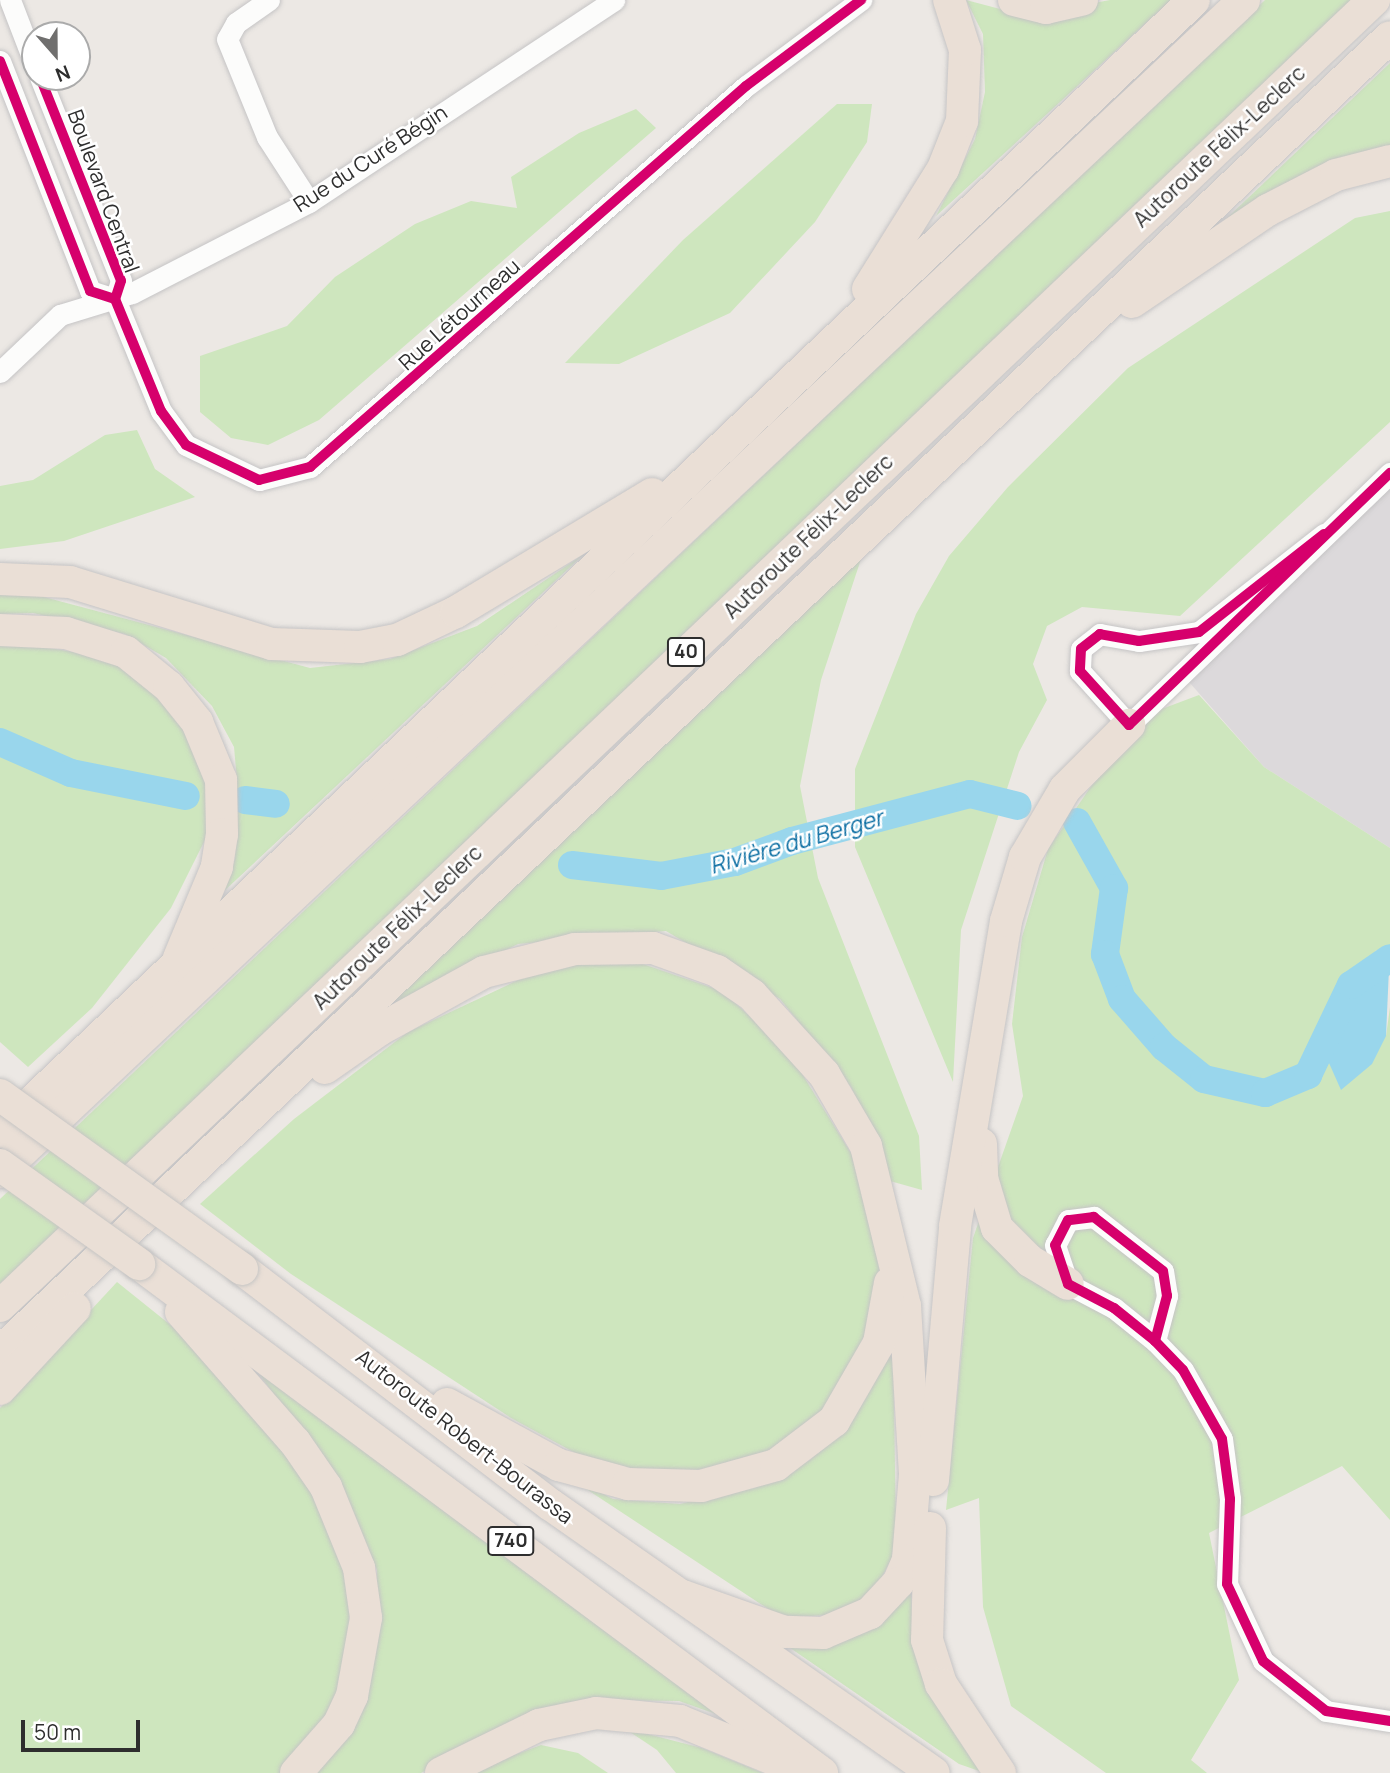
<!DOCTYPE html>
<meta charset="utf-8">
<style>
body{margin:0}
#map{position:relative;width:1390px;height:1773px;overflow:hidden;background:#ece8e4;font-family:Manrope,sans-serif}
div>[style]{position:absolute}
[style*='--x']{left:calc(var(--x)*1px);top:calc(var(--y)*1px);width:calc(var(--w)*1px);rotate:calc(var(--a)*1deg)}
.industrial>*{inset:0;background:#dcd9db}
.green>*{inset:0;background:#cee6be}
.water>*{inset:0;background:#99d6ec}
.river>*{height:28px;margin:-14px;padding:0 14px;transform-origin:14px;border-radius:14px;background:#99d6ec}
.roads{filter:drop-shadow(0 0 2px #c5c4c5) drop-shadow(0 0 2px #c5c4c5)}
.minor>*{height:21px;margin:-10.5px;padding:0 10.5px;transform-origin:10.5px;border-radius:10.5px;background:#fcfcfb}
.highway>*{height:32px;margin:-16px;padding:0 16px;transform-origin:16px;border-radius:16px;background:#eadfd6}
.bridges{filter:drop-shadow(0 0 2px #c6c5c4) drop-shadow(0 0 2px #c6c5c4)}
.highway-bridge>*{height:32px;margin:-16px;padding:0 16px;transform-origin:16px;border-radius:16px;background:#eadfd6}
.cycleway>*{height:10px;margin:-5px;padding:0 5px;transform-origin:5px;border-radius:5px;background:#d6006c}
span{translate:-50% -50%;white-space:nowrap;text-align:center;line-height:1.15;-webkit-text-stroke:5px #fff;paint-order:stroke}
.shield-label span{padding:2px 5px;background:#fff;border:2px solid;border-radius:5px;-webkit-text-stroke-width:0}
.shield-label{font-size:19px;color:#2e2e2e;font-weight:700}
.street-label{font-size:21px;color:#2e2e2e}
.water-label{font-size:23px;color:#0d6fa3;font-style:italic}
.north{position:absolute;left:21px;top:21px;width:70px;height:70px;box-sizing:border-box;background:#fff;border:2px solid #ababab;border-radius:50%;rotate:159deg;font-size:19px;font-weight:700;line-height:28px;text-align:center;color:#2e2e2e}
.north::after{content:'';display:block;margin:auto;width:24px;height:32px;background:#706f6e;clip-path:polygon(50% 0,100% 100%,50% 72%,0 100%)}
.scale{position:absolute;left:21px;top:1720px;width:119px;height:32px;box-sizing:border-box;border:4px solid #2e2e2e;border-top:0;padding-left:9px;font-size:21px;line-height:24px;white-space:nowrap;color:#2e2e2e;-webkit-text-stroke:5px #fff;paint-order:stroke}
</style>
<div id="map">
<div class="industrial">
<i style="clip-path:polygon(1390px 473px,1390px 848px,1264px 767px,1182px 674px)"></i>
</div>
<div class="green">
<i style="clip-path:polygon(966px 0,1026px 16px,1110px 0,1171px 0,936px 216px,975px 139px,985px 92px,983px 34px)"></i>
<i style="clip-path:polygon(1265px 0,1356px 0,0 1288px,0 1199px)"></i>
<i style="clip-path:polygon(1390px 63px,1390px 152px,1207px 237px)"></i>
<i style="clip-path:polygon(837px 104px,872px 104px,867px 142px,815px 222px,730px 313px,619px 364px,565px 363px,683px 240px)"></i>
<i style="clip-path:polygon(636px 109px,656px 128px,319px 420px,268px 445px,231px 438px,200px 412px,200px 356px,287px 326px,335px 277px,415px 224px,471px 201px,517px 208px,511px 177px,579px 133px)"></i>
<i style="clip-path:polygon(1390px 211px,1390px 422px,1180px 616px,1082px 607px,1047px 626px,1033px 664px,1047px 700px,1019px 752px,961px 930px,953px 1082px,855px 847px,855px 769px,916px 614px,949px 556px,1008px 487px,1128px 368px,1355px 218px)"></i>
<i style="clip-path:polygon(137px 430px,155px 469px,195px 497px,64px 541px,0 549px,0 486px,33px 480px,105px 435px)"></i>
<i style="clip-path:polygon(865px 547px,821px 680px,800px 786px,818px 878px,919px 1136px,922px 1190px,890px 1181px,851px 1087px,780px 999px,666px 931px,518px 944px,378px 1013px)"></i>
<i style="clip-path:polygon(584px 554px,222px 893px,235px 859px,237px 780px,234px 747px,212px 706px,166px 658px,125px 634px,33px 613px,0 614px,0 593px,14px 589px,310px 668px,390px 659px,477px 626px)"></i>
<i style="clip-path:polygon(13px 642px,116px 659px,149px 685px,198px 748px,207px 782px,207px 836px,171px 908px,92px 1008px,28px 1067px,0 1042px,0 645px)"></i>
<i style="clip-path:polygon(1199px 695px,1264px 767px,1390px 848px,1390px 946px,1375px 951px,1386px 1036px,1390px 1007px,1390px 1520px,1342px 1466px,1209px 1533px,1239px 1680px,1191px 1760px,1207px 1773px,1106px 1773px,1011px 1706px,983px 1607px,979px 1498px,946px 1510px,973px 1238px,1023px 1096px,1012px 1024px,1022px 937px,1048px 849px,1092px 785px,1159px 710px)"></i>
<i style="clip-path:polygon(634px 961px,722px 991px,788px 1051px,854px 1158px,880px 1253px,880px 1297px,869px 1337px,823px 1410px,781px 1445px,740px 1464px,659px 1477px,577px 1454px,511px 1418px,291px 1274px,200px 1204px,294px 1119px,408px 1032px,531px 974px,583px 962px)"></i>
<i style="clip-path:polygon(117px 1282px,193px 1343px,280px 1440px,334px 1528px,353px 1614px,337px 1701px,280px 1773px,0 1773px,0 1408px)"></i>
<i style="clip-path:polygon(893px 1344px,896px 1528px,892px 1558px,877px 1586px,856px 1604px,826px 1615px,782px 1618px,562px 1473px,613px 1499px,680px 1504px,771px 1481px,810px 1460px,851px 1416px)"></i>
<i style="clip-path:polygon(252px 1364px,730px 1719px,679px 1701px,604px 1700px,467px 1748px,421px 1773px,308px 1773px,375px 1657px,377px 1570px,337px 1482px)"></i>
<i style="clip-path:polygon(911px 1587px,913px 1644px,985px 1773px,959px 1764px,780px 1641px)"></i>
<i style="clip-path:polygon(624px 1728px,702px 1748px,763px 1773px,676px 1773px,657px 1750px)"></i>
<i style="clip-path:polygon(541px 1745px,578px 1753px,608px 1773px,465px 1773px)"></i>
</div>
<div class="water">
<i style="clip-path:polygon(1390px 946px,1386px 1036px,1372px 1064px,1341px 1090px,1325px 1054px,1346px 977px)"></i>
</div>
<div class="river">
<i style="--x:0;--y:742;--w:77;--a:23.6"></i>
<i style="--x:71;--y:773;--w:117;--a:11.3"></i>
<i style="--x:245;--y:800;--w:31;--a:7"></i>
<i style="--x:1077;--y:822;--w:76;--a:60.7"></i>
<i style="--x:1114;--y:888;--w:67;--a:97.8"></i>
<i style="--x:1105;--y:954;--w:48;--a:69.3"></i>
<i style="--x:1122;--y:999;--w:64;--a:48.8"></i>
<i style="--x:1164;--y:1047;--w:51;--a:38.7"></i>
<i style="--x:1204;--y:1079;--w:63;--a:12.9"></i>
<i style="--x:1265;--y:1093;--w:47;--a:-22.7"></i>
<i style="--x:1308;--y:1075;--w:100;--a:-64.5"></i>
<i style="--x:1351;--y:985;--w:47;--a:-34.7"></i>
<i style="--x:572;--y:865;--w:90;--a:7"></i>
<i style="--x:661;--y:876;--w:75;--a:-10.7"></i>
<i style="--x:735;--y:862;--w:61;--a:-20.2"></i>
<i style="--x:792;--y:841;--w:184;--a:-14.8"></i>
<i style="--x:970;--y:794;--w:49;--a:14"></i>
</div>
<div class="roads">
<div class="minor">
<i style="--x:10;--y:0;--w:70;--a:69"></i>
<i style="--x:269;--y:0;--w:40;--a:145.1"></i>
<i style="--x:236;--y:23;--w:18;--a:119"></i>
<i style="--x:227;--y:39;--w:106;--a:67.8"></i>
<i style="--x:267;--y:137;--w:77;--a:57.1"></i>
<i style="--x:0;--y:61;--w:247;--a:68.6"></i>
<i style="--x:90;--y:291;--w:26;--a:18"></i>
<i style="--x:40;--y:77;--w:219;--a:68.3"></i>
<i style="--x:121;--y:281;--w:19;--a:108"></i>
<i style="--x:115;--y:299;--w:121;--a:67.7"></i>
<i style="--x:161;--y:411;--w:42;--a:53.7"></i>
<i style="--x:186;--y:445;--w:81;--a:25.6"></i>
<i style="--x:259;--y:480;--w:53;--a:-14.3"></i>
<i style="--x:310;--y:467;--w:579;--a:-41.15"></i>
<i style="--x:746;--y:86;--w:144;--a:-36.8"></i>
<i style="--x:0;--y:372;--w:83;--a:-43.5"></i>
<i style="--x:60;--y:315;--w:75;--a:-17"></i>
<i style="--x:132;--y:293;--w:199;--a:-27.2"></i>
<i style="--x:309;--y:202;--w:366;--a:-33.5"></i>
<i style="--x:1324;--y:534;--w:159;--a:141.9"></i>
<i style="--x:1199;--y:632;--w:61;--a:171.5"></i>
<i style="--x:1139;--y:641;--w:40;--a:-170"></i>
<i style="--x:1100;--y:634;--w:24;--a:142"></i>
<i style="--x:1081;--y:649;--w:22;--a:93"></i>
<i style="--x:1080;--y:671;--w:73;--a:47.8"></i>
<i style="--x:1129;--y:725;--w:363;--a:-44"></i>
<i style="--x:1155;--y:1341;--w:47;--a:-75.1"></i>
<i style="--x:1167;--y:1296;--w:25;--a:-99"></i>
<i style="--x:1163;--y:1271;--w:88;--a:-142"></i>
<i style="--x:1094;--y:1217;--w:26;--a:173"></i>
<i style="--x:1068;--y:1220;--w:28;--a:117"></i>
<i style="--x:1055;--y:1245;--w:41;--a:71.6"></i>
<i style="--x:1068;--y:1284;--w:52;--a:27.6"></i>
<i style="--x:1114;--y:1308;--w:53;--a:38.8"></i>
<i style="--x:1155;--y:1341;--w:40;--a:46"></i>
<i style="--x:1183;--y:1370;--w:79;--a:60.5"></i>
<i style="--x:1222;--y:1439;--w:61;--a:82.4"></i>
<i style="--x:1230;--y:1499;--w:85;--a:92"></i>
<i style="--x:1227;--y:1584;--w:85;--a:64.9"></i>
<i style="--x:1263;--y:1661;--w:80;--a:38.4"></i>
<i style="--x:1326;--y:1711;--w:65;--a:8.9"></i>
</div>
<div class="highway">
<i style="--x:1014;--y:0;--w:33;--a:14"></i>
<i style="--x:1046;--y:8;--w:37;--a:-13"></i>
<i style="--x:868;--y:289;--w:142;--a:-58"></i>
<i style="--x:943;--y:169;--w:52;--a:-68.4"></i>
<i style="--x:962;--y:121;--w:71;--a:-87.6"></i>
<i style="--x:965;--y:50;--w:52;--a:-107.7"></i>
<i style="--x:1132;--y:302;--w:164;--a:-34.1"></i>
<i style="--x:1268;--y:210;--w:76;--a:-27.2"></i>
<i style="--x:1336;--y:175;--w:56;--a:-14.5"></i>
<i style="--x:0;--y:579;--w:70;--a:2.5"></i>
<i style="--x:70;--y:582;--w:211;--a:17.1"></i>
<i style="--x:272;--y:644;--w:88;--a:2"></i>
<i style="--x:360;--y:647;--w:38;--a:-11"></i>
<i style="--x:397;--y:640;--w:65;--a:-25.4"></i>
<i style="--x:456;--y:612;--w:229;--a:-31"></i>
<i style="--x:0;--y:630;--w:66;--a:2.6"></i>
<i style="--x:66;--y:633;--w:63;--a:17.6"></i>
<i style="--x:126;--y:652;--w:55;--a:39.1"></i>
<i style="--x:169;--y:687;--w:45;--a:51.3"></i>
<i style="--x:197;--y:722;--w:63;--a:67.5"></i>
<i style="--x:221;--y:780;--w:54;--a:88.9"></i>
<i style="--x:222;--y:834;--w:33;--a:99"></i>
<i style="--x:217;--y:867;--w:99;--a:112.7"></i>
<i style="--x:325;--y:1068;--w:66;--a:-35.1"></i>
<i style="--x:379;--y:1030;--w:120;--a:-28.9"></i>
<i style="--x:484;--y:972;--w:94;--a:-14.2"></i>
<i style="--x:575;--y:949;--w:78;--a:-0.7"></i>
<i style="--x:653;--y:948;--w:68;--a:19.8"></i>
<i style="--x:717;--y:971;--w:42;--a:34.4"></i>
<i style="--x:752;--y:995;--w:107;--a:47.7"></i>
<i style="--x:824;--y:1074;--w:83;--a:59.7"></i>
<i style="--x:866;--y:1146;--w:165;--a:76.3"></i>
<i style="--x:905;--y:1306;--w:168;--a:86.6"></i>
<i style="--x:915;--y:1474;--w:86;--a:94.7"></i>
<i style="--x:908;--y:1560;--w:25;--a:113"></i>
<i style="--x:898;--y:1583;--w:41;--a:133"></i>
<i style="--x:870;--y:1613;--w:51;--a:156.9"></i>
<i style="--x:823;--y:1633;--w:38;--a:-178"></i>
<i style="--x:785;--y:1632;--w:108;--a:-160.6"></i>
<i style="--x:0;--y:1132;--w:1645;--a:-43.47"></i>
<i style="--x:981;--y:1144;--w:34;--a:88"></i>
<i style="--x:982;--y:1178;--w:52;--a:73.3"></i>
<i style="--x:997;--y:1228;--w:47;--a:45"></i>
<i style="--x:1030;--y:1261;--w:44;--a:31.2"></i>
<i style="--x:0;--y:1172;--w:1709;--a:-43.29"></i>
<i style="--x:139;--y:1264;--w:852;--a:36.7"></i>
<i style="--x:242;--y:1269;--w:389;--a:37.4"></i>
<i style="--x:551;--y:1505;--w:467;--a:35"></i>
<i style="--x:0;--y:1306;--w:1896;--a:-43.55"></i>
<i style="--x:181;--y:1312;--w:173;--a:48.8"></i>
<i style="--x:295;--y:1442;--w:55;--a:55.4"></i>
<i style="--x:326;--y:1487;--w:87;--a:67.8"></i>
<i style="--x:359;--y:1568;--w:50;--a:82"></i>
<i style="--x:366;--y:1618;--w:79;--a:100.2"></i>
<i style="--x:352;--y:1696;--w:31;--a:115"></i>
<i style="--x:339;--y:1724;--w:65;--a:131.3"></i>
<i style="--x:0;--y:1352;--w:1913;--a:-43.41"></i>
<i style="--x:0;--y:1389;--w:110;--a:-47.2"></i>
<i style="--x:447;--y:1404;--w:128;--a:28.6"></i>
<i style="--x:559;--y:1465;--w:72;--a:15.4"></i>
<i style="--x:628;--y:1484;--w:73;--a:1.6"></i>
<i style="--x:701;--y:1486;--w:78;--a:-15.6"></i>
<i style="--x:776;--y:1465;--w:73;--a:-37.2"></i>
<i style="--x:834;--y:1421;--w:90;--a:-60"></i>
<i style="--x:879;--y:1343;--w:61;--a:-79.6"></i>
<i style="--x:933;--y:1480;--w:255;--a:-85"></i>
<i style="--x:955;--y:1226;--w:309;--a:-80.5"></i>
<i style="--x:1006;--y:921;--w:67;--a:-73.5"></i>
<i style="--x:1025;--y:857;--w:79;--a:-59.5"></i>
<i style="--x:1065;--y:789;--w:91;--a:-45"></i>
<i style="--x:930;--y:1528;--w:112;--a:91.5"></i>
<i style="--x:927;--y:1640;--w:46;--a:72.3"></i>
<i style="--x:941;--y:1684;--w:107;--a:56.5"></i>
<i style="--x:441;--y:1773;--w:109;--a:-26.1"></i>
<i style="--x:539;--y:1725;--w:58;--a:-11.9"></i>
<i style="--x:596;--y:1713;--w:84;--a:5.4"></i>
<i style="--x:680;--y:1721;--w:124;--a:22.2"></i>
</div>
</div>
<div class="bridges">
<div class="highway-bridge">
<i style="--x:0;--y:1095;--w:298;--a:35.7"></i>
<i style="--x:0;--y:1165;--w:171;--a:35.5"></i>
</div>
</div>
<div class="cycleway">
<i style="--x:0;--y:61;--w:247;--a:68.6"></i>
<i style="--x:90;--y:291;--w:26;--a:18"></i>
<i style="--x:40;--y:77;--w:219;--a:68.3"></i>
<i style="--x:121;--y:281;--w:19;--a:108"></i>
<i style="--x:115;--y:299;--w:121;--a:67.7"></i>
<i style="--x:161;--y:411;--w:42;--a:53.7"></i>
<i style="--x:186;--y:445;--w:81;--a:25.6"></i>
<i style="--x:259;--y:480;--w:53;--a:-14.3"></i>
<i style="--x:310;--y:467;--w:579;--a:-41.15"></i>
<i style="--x:746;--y:86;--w:144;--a:-36.8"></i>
<i style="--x:1324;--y:534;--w:159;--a:141.9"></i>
<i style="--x:1199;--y:632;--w:61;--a:171.5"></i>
<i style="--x:1139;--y:641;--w:40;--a:-170"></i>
<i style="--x:1100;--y:634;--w:24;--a:142"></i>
<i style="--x:1081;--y:649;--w:22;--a:93"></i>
<i style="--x:1080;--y:671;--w:73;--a:47.8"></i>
<i style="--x:1129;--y:725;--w:363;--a:-44"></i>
<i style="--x:1155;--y:1341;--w:47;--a:-75.1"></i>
<i style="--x:1167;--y:1296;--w:25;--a:-99"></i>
<i style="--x:1163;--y:1271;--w:88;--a:-142"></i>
<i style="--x:1094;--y:1217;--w:26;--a:173"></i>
<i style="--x:1068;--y:1220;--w:28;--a:117"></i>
<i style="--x:1055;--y:1245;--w:41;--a:71.6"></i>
<i style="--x:1068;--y:1284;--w:52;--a:27.6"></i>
<i style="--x:1114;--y:1308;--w:53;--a:38.8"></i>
<i style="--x:1155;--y:1341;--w:40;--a:46"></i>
<i style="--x:1183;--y:1370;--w:79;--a:60.5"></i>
<i style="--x:1222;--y:1439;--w:61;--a:82.4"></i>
<i style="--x:1230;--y:1499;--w:85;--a:92"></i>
<i style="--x:1227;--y:1584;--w:85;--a:64.9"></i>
<i style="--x:1263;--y:1661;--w:80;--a:38.4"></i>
<i style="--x:1326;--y:1711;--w:65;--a:8.9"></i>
</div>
<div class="shield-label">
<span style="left:686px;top:652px">40</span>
<span style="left:511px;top:1541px">740</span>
</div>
<div class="street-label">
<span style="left:1219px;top:146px;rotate:-43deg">Autoroute Félix-Leclerc</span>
<span style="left:370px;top:158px;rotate:-33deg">Rue du Curé Bégin</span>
<span style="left:104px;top:191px;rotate:70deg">Boulevard Central</span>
<span style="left:459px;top:314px;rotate:-42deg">Rue Létourneau</span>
<span style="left:808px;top:536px;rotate:-44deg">Autoroute Félix-Leclerc</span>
<span style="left:397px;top:927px;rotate:-44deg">Autoroute Félix-Leclerc</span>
<span style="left:465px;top:1436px;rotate:38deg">Autoroute Robert-Bourassa</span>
</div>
<div class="water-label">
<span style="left:796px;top:841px;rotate:-16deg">Rivière du Berger</span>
</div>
<div class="north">N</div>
<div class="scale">50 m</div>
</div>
